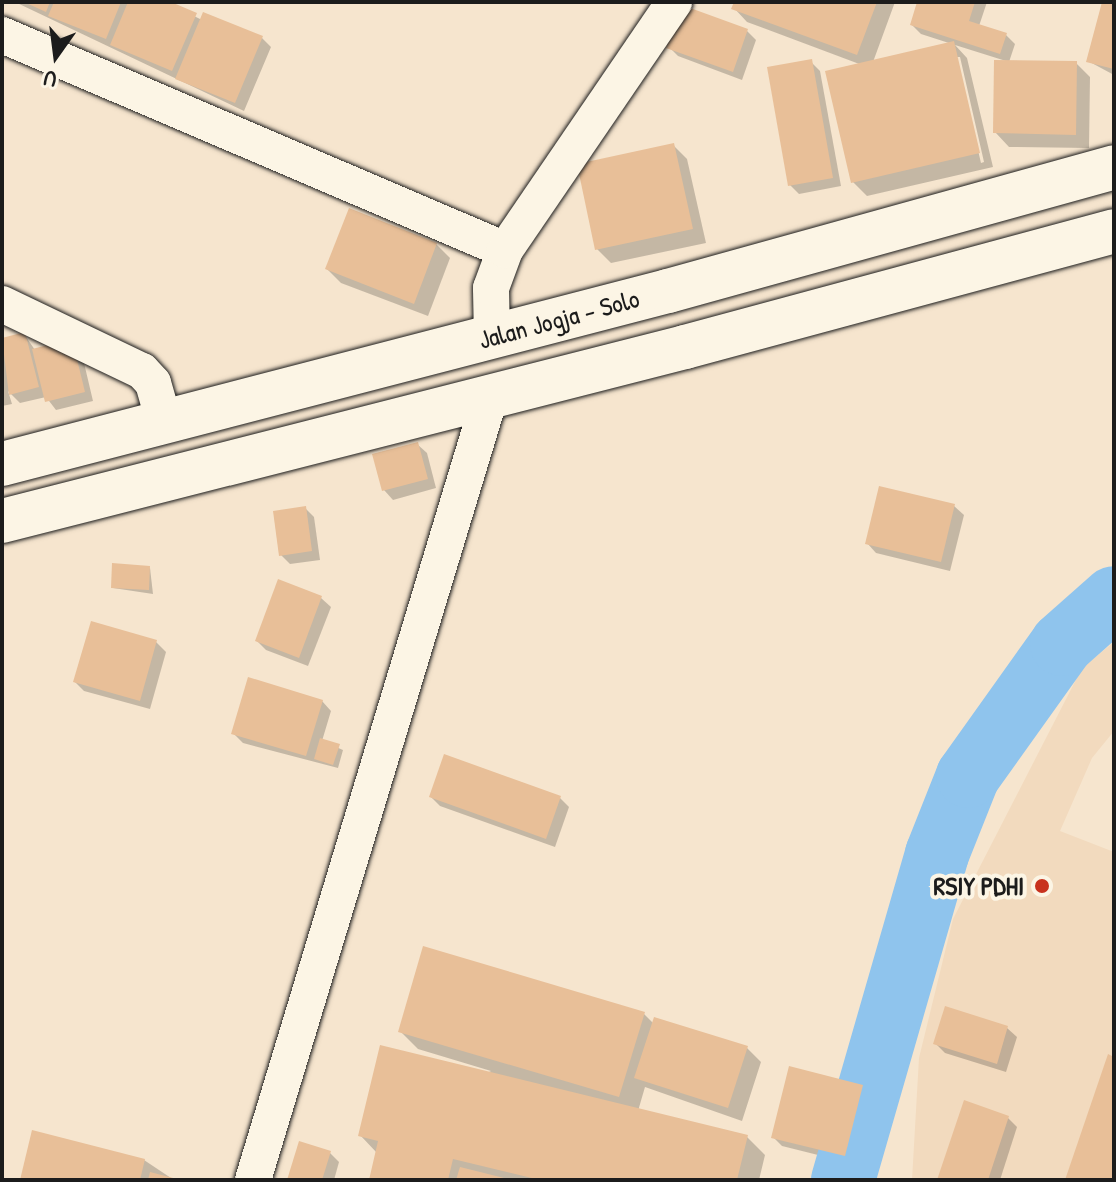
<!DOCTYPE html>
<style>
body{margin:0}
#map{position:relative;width:1116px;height:1182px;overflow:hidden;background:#f6e5ce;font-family:"Patrick Hand",sans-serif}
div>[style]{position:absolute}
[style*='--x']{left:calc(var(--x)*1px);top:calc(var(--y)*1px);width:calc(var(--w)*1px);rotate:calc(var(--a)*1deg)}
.built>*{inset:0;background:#f2dabe}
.shadow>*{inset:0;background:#0003}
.river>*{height:64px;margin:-32px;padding:0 32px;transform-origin:32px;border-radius:32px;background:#8fc4ed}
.building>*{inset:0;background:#e8bf98}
.roads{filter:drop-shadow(0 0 2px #1c1c1c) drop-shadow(0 0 2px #1c1c1c)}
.street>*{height:36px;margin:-18px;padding:0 18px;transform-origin:18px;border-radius:18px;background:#fcf5e5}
.highway>*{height:44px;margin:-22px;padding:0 22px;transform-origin:22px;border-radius:22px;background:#fcf5e5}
.dots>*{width:22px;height:22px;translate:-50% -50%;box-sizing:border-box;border:4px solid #fcf5e5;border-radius:50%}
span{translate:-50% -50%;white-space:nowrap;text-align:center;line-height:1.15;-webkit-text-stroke:8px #fcf5e5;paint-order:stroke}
.street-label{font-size:26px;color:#1c1c1c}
.poi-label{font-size:26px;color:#1c1c1c;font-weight:700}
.right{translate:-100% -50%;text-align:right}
.frame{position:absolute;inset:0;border:4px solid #1c1c1c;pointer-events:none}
.north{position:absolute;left:16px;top:16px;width:80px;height:80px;-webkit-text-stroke:6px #fcf5e5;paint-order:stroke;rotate:194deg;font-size:22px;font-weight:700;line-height:32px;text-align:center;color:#1c1c1c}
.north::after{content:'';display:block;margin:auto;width:28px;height:36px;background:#1c1c1c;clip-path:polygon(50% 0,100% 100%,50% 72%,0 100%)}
</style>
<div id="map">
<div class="built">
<i style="clip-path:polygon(1114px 642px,1114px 731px,1092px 758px,1060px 831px,1114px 852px,1114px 1180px,912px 1180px,919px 1058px,953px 919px,1082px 668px)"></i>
</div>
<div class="shadow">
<i style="clip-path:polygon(15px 2px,166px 2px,202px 20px,262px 38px,271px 47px,244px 111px)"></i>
<i style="clip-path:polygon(evenodd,736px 2px,895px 2px,873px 62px,952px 44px,921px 34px,912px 25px,919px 2px,987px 2px,979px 26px,1006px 35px,1015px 44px,1009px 62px,1076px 63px,1090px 77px,1089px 148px,1009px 147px,995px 132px,1006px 61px,955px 45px,967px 58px,993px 167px,867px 196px,853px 182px,862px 65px,747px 22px,734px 8px,736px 2px,956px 57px,960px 57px,984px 162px,981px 163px,956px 57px)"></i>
<i style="clip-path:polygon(1104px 2px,1114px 2px,1114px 75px,1088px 61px)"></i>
<i style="clip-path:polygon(747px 31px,756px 40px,742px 80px,678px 56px,669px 47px)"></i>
<i style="clip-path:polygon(811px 62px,820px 71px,841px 186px,799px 194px,790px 185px)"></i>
<i style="clip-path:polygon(673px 145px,687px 159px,706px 243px,611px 263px,597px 249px)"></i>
<i style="clip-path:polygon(436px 244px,450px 258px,428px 316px,341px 283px,327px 269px)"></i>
<i style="clip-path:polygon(24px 334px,35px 350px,81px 350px,93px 401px,56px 410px,46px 397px,20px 403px,8px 391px,12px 404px,2px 406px,2px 340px)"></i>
<i style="clip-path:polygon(417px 444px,427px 453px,436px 488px,393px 500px,384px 490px)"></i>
<i style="clip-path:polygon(954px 506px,964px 515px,950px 571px,876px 553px,867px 543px)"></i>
<i style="clip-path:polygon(305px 508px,314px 517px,320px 560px,290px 564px,281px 555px)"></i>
<i style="clip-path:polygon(150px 568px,153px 594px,113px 588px)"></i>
<i style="clip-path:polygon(321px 598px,331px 607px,308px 666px,266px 650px,257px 641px)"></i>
<i style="clip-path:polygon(92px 624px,156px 642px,166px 652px,150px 709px,84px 691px,75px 682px)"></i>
<i style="clip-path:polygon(322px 701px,331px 711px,322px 741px,343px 750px,338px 768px,243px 743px,233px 733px)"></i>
<i style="clip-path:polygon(431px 797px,560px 798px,569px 807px,555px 847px,440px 806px)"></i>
<i style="clip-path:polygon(644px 1014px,654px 1024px,747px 1048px,761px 1062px,742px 1121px,645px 1087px,638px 1111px,747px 1137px,765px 1155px,759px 1180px,371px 1180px,377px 1153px,360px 1135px,491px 1071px,418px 1049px,400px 1031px)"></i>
<i style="clip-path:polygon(1007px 1028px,1017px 1037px,1006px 1072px,945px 1053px,936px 1044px)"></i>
<i style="clip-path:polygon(862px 1087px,871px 1096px,854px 1164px,782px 1146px,773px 1137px)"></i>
<i style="clip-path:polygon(1008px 1118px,1017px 1127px,1000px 1180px,939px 1180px)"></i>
<i style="clip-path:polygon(330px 1153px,339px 1162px,334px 1180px,289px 1180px)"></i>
<i style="clip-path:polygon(144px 1160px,174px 1180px,22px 1180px)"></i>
</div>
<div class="river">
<i style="--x:843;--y:1180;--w:339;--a:-73.9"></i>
<i style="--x:937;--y:854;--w:84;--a:-68.3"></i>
<i style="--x:968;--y:776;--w:162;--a:-54.5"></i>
<i style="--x:1062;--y:644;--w:69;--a:-41.5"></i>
</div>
<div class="building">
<i style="clip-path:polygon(24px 2px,50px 2px,46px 12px)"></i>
<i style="clip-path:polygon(54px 2px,121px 2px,106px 39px,48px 16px)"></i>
<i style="clip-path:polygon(128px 2px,171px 2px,197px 13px,172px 71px,110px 45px)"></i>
<i style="clip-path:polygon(734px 2px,877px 2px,857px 55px,731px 9px)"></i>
<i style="clip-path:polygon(917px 2px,975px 2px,969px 21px,1007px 33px,1000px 54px,910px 25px)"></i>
<i style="clip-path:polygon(1102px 2px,1114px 2px,1114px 69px,1086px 62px)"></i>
<i style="clip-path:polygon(682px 5px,748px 29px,733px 72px,666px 48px)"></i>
<i style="clip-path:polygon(203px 12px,263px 36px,235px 103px,175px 79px)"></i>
<i style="clip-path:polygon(954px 41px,980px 153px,851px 183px,825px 71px)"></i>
<i style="clip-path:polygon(812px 59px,833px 178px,788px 186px,767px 67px)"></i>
<i style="clip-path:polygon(994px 60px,1077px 61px,1076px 135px,993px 133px)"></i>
<i style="clip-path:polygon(674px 143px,693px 229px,595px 250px,577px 164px)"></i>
<i style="clip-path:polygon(349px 208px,437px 243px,414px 304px,325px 269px)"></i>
<i style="clip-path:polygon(25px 332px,39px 387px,9px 395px,2px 338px)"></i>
<i style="clip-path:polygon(72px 339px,85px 392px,45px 402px,32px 349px)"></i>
<i style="clip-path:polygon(418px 442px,428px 479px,382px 491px,372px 454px)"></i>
<i style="clip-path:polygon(879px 486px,955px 504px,941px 562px,865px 544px)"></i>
<i style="clip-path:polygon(306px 506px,312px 551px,279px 556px,273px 511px)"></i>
<i style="clip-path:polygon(112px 563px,150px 566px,149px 590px,111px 588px)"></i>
<i style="clip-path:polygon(278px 579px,322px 596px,299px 658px,255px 641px)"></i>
<i style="clip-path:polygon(91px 621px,157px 640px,140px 701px,73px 682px)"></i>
<i style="clip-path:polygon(248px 677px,323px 700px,306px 756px,231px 734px)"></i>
<i style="clip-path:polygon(320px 738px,340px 744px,333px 765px,314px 759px)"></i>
<i style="clip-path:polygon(444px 754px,561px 796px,546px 839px,429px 797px)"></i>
<i style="clip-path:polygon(423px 946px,645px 1012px,619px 1097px,398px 1032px)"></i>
<i style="clip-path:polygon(945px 1006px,1008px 1026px,997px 1064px,933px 1044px)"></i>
<i style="clip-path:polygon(654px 1017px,748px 1046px,728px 1108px,634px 1078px)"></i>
<i style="clip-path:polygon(380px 1045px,748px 1135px,737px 1180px,540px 1180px,453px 1159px,448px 1180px,369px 1180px,378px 1141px,358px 1136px)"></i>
<i style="clip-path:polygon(1108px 1054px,1114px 1057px,1114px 1180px,1065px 1180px)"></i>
<i style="clip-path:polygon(789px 1066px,863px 1085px,845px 1156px,771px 1138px)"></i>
<i style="clip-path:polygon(964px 1100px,1009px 1116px,988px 1180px,937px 1180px)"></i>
<i style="clip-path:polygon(32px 1130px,145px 1159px,140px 1180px,20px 1180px)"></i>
<i style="clip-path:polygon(299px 1141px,331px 1151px,322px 1180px,287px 1180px)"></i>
<i style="clip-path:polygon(460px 1167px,508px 1179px,508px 1180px,456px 1180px)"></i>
<i style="clip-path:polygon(150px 1172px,177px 1179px,177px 1180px,148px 1180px)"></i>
</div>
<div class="roads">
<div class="street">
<i style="--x:2;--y:35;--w:547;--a:23.14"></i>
<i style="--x:2;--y:304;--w:155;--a:25.6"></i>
<i style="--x:142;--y:371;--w:16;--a:47"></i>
<i style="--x:153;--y:383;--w:40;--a:74"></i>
<i style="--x:492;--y:337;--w:49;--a:-91.2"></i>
<i style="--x:491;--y:288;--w:40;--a:-69.8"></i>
<i style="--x:505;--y:250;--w:300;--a:-55.7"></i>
<i style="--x:253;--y:1180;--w:818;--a:-73.16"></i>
</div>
<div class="highway">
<i style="--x:2;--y:464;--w:688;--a:-14.56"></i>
<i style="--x:668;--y:291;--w:463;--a:-15.5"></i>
<i style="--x:2;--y:521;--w:705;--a:-14.29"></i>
<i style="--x:685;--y:347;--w:444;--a:-15.1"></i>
</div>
</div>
<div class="dots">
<i style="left:1042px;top:886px;background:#c8321e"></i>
</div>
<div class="street-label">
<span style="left:559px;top:319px;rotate:-15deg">Jalan Jogja - Solo</span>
</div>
<div class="poi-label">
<span class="right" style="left:1024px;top:886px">RSIY PDHI</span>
</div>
<div class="frame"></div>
<div class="north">U</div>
</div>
